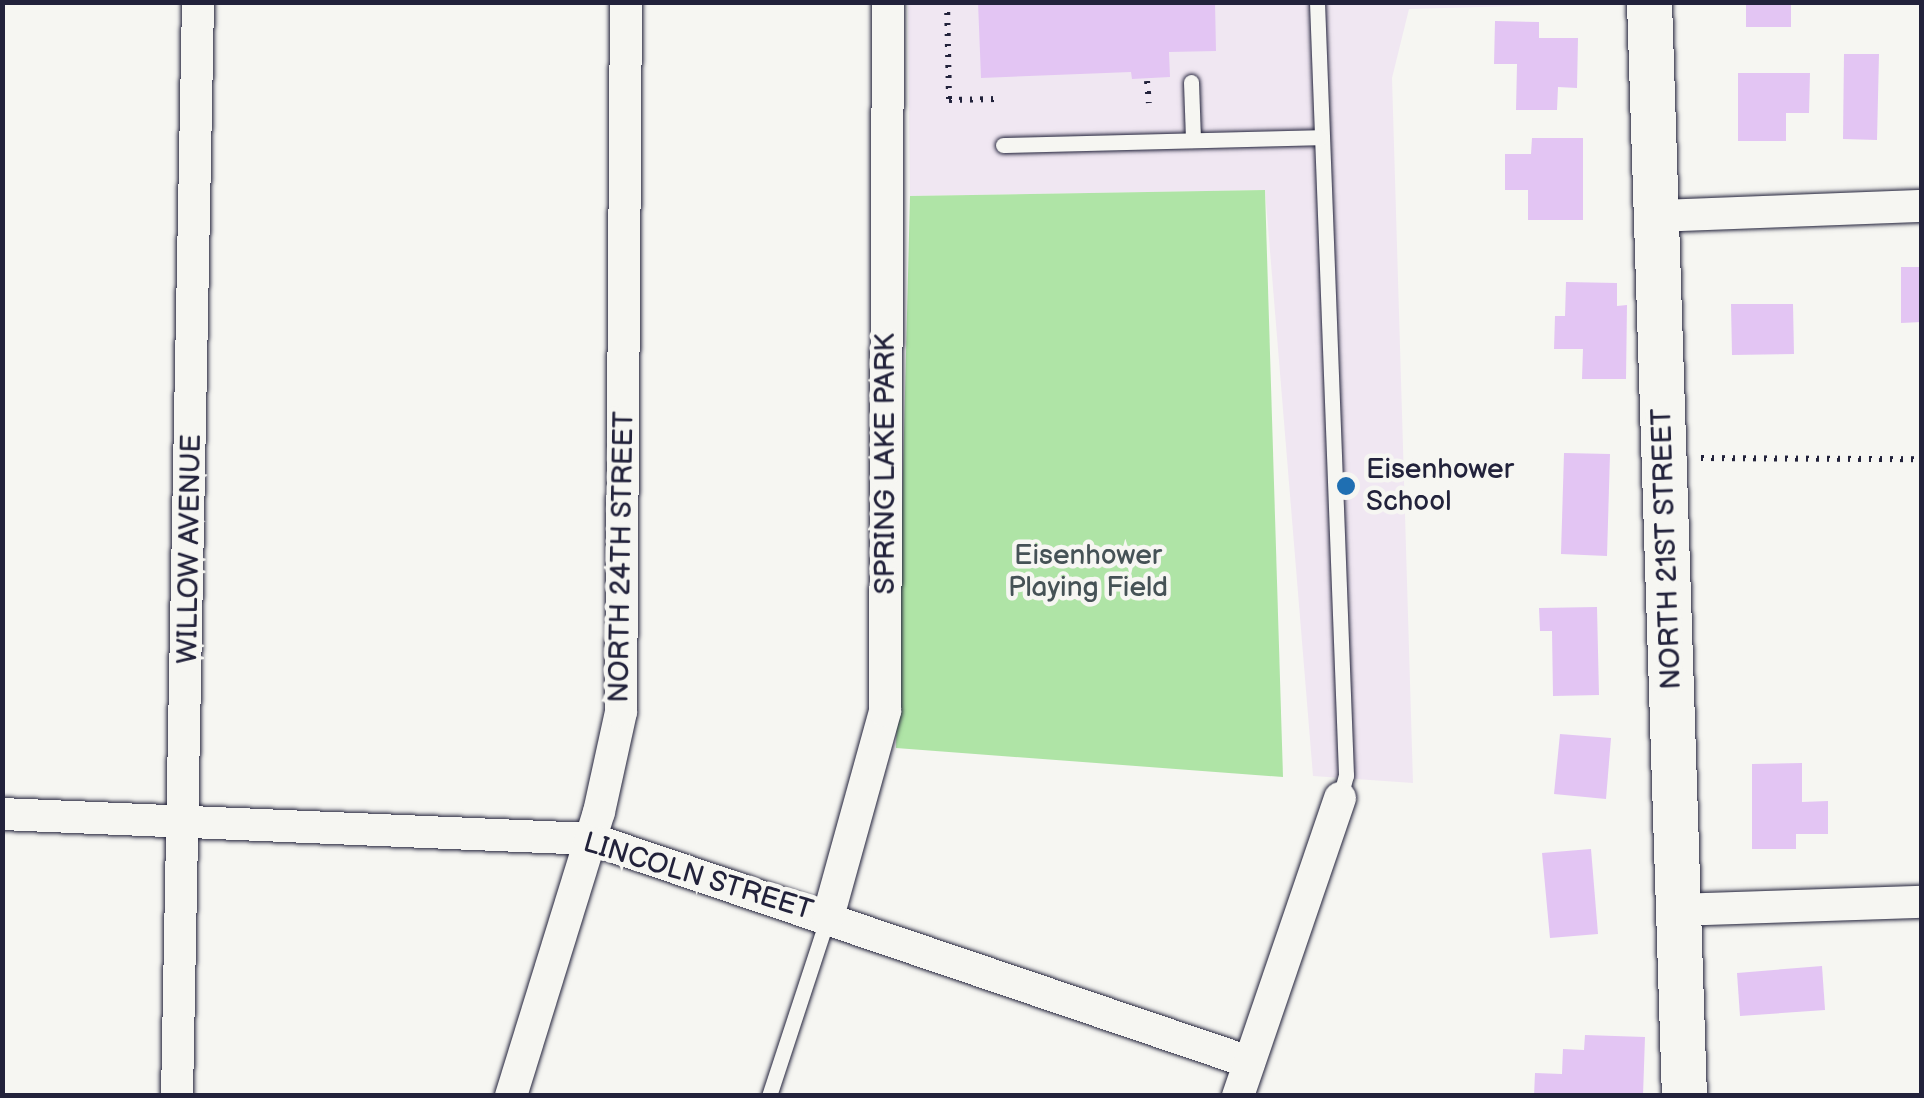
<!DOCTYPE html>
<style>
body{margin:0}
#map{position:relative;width:1924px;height:1098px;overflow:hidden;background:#f6f6f2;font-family:"Balsamiq Sans",sans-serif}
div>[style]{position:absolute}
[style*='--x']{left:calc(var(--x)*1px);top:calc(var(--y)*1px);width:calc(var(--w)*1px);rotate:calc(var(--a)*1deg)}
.built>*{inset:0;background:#f0e7f2}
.green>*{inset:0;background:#afe4a6}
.building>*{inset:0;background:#e3c5f3}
.path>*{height:6px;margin-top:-3px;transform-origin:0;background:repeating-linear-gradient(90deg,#22223b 0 2.5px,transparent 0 10.5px)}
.roads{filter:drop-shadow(0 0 2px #22223b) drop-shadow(0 0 2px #22223b)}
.lane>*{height:15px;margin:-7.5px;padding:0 7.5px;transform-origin:7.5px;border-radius:7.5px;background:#f6f6f2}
.street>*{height:32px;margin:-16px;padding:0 16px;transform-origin:16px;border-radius:16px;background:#f6f6f2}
.secondary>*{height:45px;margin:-22.5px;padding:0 22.5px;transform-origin:22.5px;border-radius:22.5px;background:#f6f6f2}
.dots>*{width:28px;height:28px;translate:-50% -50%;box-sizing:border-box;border:5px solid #f6f6f2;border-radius:50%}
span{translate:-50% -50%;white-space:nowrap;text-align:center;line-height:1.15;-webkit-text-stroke:9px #f6f6f2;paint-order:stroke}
.street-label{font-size:28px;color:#22223b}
.poi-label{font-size:28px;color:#22223b}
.left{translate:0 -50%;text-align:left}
.park-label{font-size:28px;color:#455256}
.frame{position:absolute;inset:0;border:5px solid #22223b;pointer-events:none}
</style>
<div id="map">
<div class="built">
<i style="clip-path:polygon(908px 3px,1620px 3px,1409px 9px,1392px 78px,1413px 783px,1313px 776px,1265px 190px,910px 196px)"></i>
</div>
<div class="green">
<i style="clip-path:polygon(1265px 190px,1283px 777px,896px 748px,910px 196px)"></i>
</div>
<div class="building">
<i style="clip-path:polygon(978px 2px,1215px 2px,1216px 51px,1169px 52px,1170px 77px,1132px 79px,1131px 72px,981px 78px)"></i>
<i style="clip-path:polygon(1746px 2px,1791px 2px,1791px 27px,1746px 27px)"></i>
<i style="clip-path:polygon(1495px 21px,1539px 22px,1539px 38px,1578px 38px,1577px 88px,1558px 87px,1557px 110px,1516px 110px,1517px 64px,1494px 64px)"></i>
<i style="clip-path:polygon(1844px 54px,1879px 54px,1877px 140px,1843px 139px)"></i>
<i style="clip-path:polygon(1738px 73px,1810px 73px,1809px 113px,1786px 113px,1786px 141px,1738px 141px)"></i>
<i style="clip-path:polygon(1532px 138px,1583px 138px,1583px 220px,1528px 220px,1528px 190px,1505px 190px,1505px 154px,1531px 154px)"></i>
<i style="clip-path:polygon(1901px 267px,1922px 267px,1922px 322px,1901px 323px)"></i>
<i style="clip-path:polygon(1566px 282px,1617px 283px,1617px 306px,1627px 305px,1626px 379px,1582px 379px,1583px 349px,1554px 349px,1555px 316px,1565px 316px)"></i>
<i style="clip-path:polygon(1731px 304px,1793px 304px,1794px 354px,1732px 355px)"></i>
<i style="clip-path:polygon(1564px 453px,1610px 454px,1607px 556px,1561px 554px)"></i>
<i style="clip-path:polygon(1597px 607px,1599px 695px,1553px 696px,1552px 631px,1540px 631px,1539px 608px)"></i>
<i style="clip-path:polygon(1560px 734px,1611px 738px,1606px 799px,1554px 794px)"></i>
<i style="clip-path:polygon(1802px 763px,1802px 802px,1828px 801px,1828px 834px,1796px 834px,1796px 849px,1752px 849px,1752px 764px)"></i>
<i style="clip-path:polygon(1591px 849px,1598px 934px,1550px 938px,1542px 853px)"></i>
<i style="clip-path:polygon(1822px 966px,1825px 1010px,1740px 1016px,1737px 973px)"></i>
<i style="clip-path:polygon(1585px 1035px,1645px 1037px,1643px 1096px,1534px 1096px,1535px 1073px,1562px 1074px,1563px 1049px,1584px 1050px)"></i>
</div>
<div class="path">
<i style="--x:947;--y:2;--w:98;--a:88.8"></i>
<i style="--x:949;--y:100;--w:48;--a:-1.2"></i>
<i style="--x:1147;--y:81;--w:22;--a:85"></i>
<i style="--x:1701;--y:458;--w:221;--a:0.3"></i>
</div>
<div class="roads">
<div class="lane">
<i style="--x:1317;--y:2;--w:774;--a:87.85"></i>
<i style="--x:1346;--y:775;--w:24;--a:105"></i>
<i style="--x:1191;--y:82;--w:58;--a:88"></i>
<i style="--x:1003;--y:145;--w:317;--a:-1.4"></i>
<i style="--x:769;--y:1096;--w:188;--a:-71.8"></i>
</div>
<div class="street">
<i style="--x:1657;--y:216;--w:265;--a:-2.2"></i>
<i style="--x:2;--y:814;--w:590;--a:2.43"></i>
<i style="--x:591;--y:839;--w:695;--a:18.72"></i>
<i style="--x:1677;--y:910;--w:245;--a:-1.9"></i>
<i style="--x:828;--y:917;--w:214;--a:-74.5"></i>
<i style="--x:885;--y:711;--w:709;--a:-89.76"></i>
<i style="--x:177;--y:1096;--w:1094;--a:-88.9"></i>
<i style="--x:511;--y:1096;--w:297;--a:-72.8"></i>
<i style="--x:599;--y:812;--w:102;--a:-77.6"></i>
<i style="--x:621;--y:712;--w:710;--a:-89.6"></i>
<i style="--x:1238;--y:1096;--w:315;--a:-71.1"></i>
</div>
<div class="secondary">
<i style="--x:1649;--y:2;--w:1095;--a:88.17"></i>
</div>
</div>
<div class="dots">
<i style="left:1346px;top:486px;background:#1f6fb2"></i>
</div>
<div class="street-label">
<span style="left:886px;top:464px;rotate:-90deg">SPRING LAKE PARK</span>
<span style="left:190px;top:549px;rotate:-89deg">WILLOW AVENUE</span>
<span style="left:1667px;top:549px;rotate:-92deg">NORTH 21ST STREET</span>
<span style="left:622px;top:557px;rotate:-89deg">NORTH 24TH STREET</span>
<span style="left:698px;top:877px;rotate:17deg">LINCOLN STREET</span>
</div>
<div class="poi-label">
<span class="left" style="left:1366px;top:486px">Eisenhower<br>School</span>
</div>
<div class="park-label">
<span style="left:1088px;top:572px">Eisenhower<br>Playing Field</span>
</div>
<div class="frame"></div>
</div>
